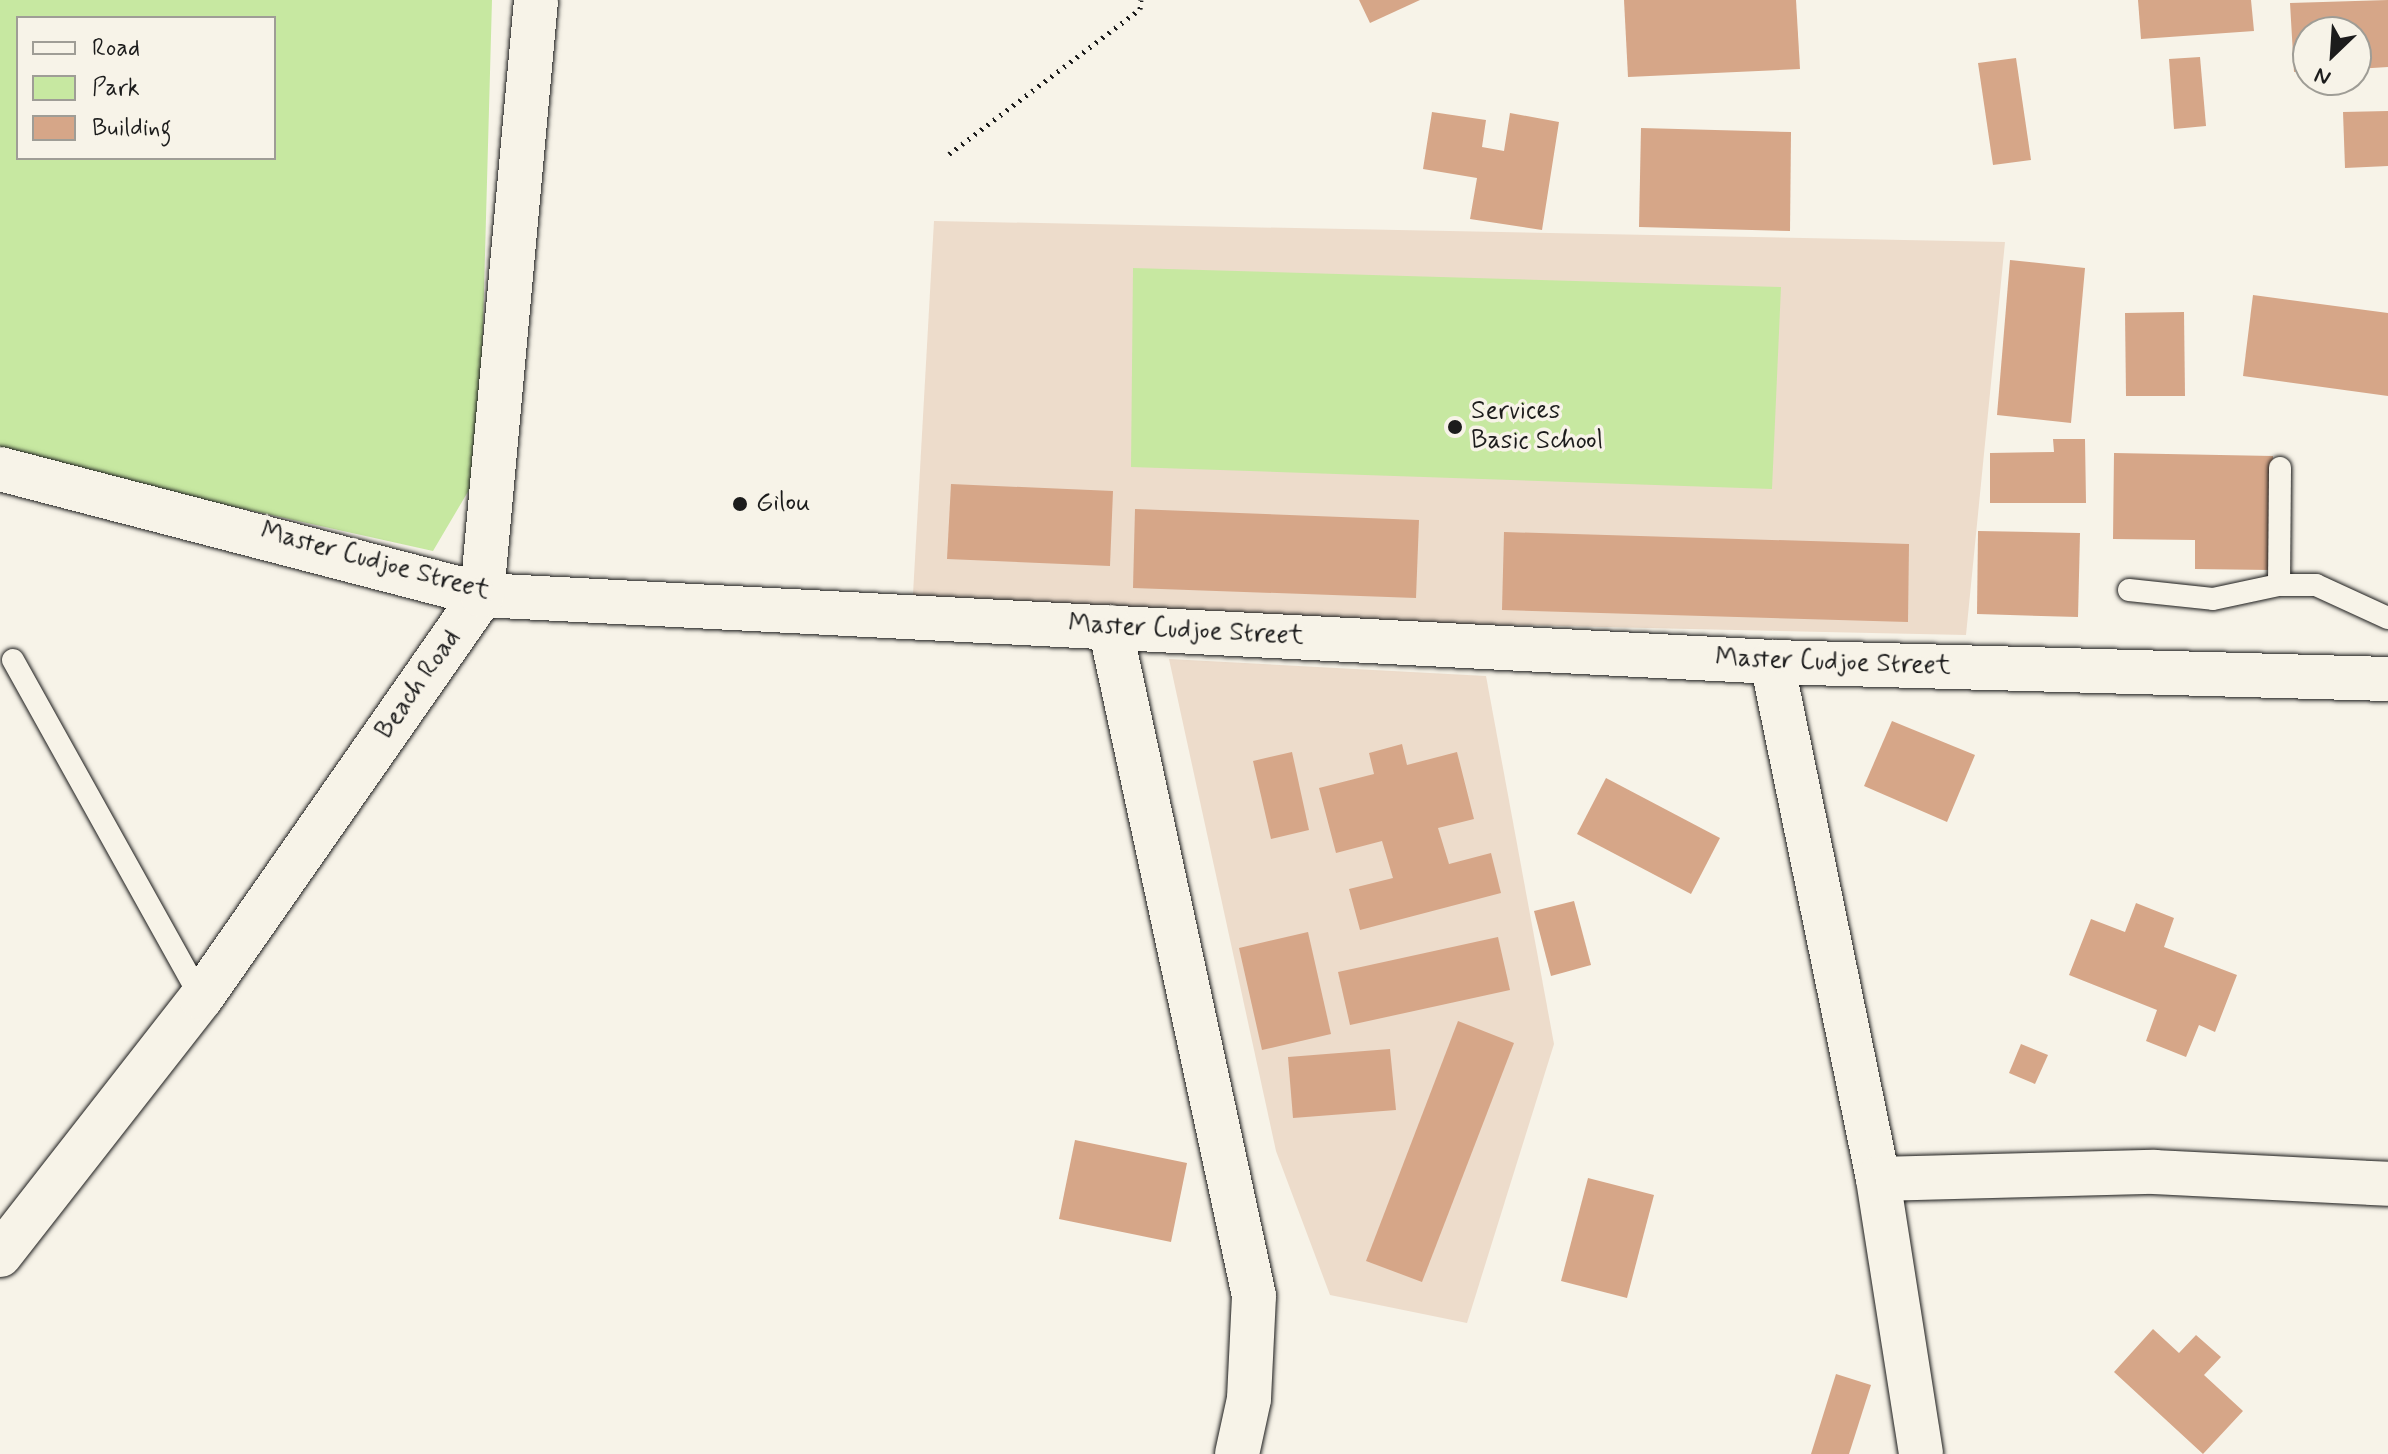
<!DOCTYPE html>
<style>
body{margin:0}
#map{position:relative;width:2388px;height:1454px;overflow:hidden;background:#f7f3e8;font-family:Mynerve,sans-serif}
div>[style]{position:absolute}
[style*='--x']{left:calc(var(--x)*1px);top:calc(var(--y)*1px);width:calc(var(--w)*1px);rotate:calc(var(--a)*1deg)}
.built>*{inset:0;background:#eddccb}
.green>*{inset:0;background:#c7e8a1}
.building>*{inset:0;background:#d6a688}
.path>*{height:5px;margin-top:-2.5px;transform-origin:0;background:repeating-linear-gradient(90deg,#1c1c1c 0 2px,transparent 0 8px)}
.roads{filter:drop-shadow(0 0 2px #1c1c1c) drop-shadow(0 0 2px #1c1c1c)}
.service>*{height:22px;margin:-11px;padding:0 11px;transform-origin:11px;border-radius:11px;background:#f7f3e8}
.minor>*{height:44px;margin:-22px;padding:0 22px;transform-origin:22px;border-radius:22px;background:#f7f3e8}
.dots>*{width:22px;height:22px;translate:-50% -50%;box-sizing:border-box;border:4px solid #f7f3e8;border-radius:50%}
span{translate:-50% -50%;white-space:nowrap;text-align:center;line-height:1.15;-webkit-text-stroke:7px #f7f3e8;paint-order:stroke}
.poi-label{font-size:26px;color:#1c1c1c}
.left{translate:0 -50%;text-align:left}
.street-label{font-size:26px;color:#1c1c1c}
.legend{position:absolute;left:16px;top:16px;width:260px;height:144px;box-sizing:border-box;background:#f7f3e8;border:2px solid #9f9d96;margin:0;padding:10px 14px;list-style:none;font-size:24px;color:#1c1c1c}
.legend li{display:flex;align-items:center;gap:16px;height:40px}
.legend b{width:40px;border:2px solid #9f9d96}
.north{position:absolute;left:2292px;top:16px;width:80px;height:80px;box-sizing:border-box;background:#f7f3e8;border:2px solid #9f9d96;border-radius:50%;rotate:205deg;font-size:22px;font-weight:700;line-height:32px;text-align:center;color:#1c1c1c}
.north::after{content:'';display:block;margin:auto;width:28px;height:36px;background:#1c1c1c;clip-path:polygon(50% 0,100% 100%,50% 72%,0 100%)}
</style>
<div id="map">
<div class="built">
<i style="clip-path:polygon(934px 221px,2005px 242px,1966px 635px,912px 612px)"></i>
<i style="clip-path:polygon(1169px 659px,1486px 676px,1554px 1044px,1467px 1323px,1330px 1295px,1276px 1151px)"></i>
</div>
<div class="green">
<i style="clip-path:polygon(evenodd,0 0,492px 0,479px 473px,433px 551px,0 455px,0 0,18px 18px,274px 18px,274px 158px,18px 158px,18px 18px)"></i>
<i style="clip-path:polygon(1133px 268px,1781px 287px,1772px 489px,1131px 467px)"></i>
</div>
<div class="building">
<i style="clip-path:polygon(1359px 0,1420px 0,1370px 23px)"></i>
<i style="clip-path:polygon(1624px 0,1796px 0,1800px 69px,1628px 77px)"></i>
<i style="clip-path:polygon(2138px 0,2251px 0,2254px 31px,2141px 39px)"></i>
<i style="clip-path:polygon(2388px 0,2388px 67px,2356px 69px,2356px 32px,2308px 32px,2308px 71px,2294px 72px,2290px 3px)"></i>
<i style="clip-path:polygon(2200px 57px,2206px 126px,2174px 129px,2169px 59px)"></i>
<i style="clip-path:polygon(2016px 58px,2031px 160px,1993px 165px,1978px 63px)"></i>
<i style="clip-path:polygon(2388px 111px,2388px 166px,2345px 168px,2343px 112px)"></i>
<i style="clip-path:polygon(1432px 112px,1486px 120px,1482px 147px,1504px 151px,1510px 113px,1559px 122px,1542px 230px,1470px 219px,1477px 178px,1423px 169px)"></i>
<i style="clip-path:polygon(1641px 128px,1791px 132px,1790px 231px,1639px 227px)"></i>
<i style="clip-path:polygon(2010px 260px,2085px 268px,2071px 423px,1997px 415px)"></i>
<i style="clip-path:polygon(2253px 295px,2388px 313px,2388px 396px,2243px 376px)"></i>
<i style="clip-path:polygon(2184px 312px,2185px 396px,2126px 396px,2125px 313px)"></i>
<i style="clip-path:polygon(2053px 439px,2085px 439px,2086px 503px,1990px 503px,1990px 453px,2054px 452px)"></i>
<i style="clip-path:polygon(2114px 453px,2273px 456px,2271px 570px,2195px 569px,2195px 540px,2113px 539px)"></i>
<i style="clip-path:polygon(951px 484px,1113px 491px,1110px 566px,947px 559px)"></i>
<i style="clip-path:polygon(1135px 509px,1419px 520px,1416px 598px,1133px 588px)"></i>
<i style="clip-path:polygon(1978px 531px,2080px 533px,2078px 617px,1977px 614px)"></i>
<i style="clip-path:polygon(1504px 532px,1909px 544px,1908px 622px,1502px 610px)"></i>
<i style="clip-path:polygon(1892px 721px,1975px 755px,1947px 822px,1864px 786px)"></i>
<i style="clip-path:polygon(1402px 744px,1407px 765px,1457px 752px,1474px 819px,1438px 828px,1449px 864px,1491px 853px,1501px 893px,1360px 930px,1349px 889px,1393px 878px,1382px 841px,1336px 853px,1319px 788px,1374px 774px,1369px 753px)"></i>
<i style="clip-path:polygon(1292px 752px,1309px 830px,1271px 839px,1253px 761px)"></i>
<i style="clip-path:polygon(1606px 778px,1720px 838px,1691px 894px,1577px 834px)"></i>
<i style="clip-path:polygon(1574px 901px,1591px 965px,1551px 976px,1534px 911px)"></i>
<i style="clip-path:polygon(2136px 903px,2174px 918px,2164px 947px,2237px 975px,2215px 1032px,2199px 1025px,2186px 1057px,2146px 1041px,2157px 1010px,2069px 975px,2091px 919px,2125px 932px)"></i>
<i style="clip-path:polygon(1308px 932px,1331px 1034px,1262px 1050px,1239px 948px)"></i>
<i style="clip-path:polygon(1498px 937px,1510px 990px,1350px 1025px,1338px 972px)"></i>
<i style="clip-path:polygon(1458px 1021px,1514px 1043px,1422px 1282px,1366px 1261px)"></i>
<i style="clip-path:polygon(2021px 1044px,2048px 1055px,2035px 1084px,2009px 1073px)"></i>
<i style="clip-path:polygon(1390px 1049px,1396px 1110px,1293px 1118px,1288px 1057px)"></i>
<i style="clip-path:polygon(1075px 1140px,1187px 1163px,1171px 1242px,1059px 1219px)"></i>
<i style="clip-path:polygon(1588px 1178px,1654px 1195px,1627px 1298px,1561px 1281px)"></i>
<i style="clip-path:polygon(2153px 1329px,2179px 1353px,2196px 1335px,2221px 1357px,2204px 1375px,2243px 1411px,2203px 1454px,2114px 1372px)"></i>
<i style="clip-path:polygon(1836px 1374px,1871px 1385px,1849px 1454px,1811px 1454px)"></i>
</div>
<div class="path">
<i style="--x:949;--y:154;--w:240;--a:-37.2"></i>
<i style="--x:1140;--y:9;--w:9;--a:-84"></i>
</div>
<div class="roads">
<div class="service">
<i style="--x:2279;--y:585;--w:117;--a:-89.5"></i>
<i style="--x:2129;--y:590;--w:84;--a:6.1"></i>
<i style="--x:2213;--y:599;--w:67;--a:-12"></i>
<i style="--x:2279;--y:585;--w:37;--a:0"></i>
<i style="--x:2316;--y:585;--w:79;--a:24.6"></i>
<i style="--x:13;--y:660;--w:387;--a:60.9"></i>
</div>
<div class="minor">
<i style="--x:0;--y:469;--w:498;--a:14.6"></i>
<i style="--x:482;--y:595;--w:1292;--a:2.97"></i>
<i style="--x:1772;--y:662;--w:616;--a:1.58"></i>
<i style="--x:1110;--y:627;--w:684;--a:77.85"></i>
<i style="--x:1254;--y:1296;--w:103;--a:92.8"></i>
<i style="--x:1249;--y:1399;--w:56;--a:102.3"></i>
<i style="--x:1772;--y:662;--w:528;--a:78.41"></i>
<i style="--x:1878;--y:1179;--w:278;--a:81.1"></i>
<i style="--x:1878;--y:1179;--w:276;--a:-1.5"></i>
<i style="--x:2154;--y:1172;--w:234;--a:2.9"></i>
<i style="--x:0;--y:1255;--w:326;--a:-52"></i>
<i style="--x:201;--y:998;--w:491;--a:-55.1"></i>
<i style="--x:482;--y:595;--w:597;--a:-84.81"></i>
</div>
</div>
<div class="dots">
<i style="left:1455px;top:427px;background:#1c1c1c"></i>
<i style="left:740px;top:504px;background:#1c1c1c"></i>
</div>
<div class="poi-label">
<span class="left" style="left:1471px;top:427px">Services<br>Basic School</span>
<span class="left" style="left:756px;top:504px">Gilou</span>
</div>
<div class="street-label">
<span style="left:375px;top:562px;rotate:15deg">Master Cudjoe Street</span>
<span style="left:1186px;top:631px;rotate:3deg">Master Cudjoe Street</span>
<span style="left:1833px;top:663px;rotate:2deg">Master Cudjoe Street</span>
<span style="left:419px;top:685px;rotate:-55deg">Beach Road</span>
</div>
<ul class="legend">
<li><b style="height:10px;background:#f7f3e8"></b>Road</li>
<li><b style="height:22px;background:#c7e8a1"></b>Park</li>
<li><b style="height:22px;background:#d6a688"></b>Building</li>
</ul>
<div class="north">N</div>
</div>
